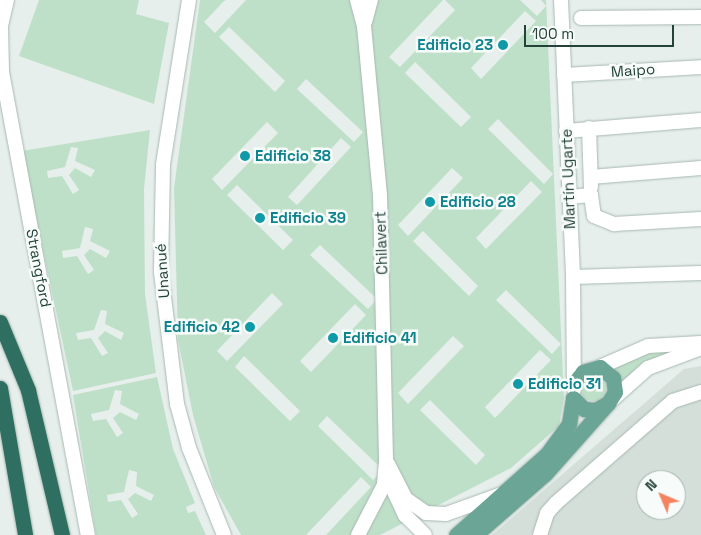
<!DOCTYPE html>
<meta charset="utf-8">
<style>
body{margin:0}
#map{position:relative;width:701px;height:535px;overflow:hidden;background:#e6efeb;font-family:"Space Grotesk",sans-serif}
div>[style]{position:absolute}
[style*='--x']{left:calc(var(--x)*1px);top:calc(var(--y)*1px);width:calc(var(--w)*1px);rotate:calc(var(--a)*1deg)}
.built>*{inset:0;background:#d4dfda}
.green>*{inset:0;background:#bfe0c8}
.round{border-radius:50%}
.roads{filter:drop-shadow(0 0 1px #a8b8b2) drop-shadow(0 0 1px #a8b8b2)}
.minor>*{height:14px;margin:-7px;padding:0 7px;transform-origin:7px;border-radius:7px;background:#fff}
.major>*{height:15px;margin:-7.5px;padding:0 7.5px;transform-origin:7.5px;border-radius:7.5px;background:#6aa596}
.highway>*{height:15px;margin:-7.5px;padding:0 7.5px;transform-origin:7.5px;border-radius:7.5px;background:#2f6f62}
.dots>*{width:14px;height:14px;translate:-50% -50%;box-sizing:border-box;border:2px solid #f7fbf9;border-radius:50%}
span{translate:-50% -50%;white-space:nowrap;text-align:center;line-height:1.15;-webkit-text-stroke:5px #f7fbf9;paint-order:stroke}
.culture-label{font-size:15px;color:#0d838f;font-weight:700}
.right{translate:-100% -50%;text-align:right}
.left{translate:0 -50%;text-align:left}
.street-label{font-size:15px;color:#24423a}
.north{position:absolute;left:636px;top:470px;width:50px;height:50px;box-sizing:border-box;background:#f7fbf9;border:1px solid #a3b1ad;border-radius:50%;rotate:315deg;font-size:14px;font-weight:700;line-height:20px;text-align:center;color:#24423a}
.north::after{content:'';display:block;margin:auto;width:18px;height:22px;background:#f4845f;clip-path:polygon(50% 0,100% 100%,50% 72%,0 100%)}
.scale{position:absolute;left:524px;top:25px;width:150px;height:22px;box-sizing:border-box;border:2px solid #24423a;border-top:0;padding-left:6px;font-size:15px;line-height:18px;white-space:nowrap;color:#24423a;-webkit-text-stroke:4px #f7fbf9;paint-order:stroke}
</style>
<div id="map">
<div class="built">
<i style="clip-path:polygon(evenodd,701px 366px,701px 535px,492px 535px,684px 369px,701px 366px,646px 480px,676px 480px,676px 510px,646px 510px,646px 480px)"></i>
</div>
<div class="green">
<i style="clip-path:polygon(39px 0,139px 0,136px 14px,169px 23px,154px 104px,19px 56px)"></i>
<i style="clip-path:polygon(evenodd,200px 0,225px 0,204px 22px,215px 33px,246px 0,443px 0,389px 57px,400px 67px,455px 10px,445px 0,520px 0,537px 16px,546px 6px,541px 0,546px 0,564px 398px,559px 426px,511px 468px,380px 535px,326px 535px,371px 487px,361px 477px,306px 535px,241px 535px,214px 487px,193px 415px,178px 340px,174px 188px,200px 0,525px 11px,536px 21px,481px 79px,471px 68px,525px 11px,200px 0,229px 27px,285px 81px,275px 92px,219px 37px,229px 27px,200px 0,415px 62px,471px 117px,461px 127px,405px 73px,415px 62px,200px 0,306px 79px,363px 132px,354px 142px,297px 89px,306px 79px,200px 0,498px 119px,553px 174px,544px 184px,488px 129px,498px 119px,200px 0,267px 122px,278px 133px,222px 190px,212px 179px,267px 122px,200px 0,341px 138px,351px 147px,297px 205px,288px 197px,341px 138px,200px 0,452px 168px,463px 178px,408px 236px,398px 225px,452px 168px,200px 0,531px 181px,542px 192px,486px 249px,476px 238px,531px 181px,200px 0,237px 185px,293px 240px,283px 250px,227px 195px,237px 185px,200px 0,423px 231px,478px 286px,469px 296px,413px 241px,423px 231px,200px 0,320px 245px,377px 299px,368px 309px,310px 255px,320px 245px,200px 0,506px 290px,561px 344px,552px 354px,496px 300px,506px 290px,200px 0,272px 293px,283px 304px,227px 361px,217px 351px,272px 293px,200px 0,355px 304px,366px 315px,311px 372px,300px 361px,355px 304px,200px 0,453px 336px,464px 346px,408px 404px,398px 393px,453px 336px,200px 0,540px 350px,551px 360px,495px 418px,485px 407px,540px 350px,200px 0,244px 356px,300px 411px,290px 421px,235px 367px,244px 356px,200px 0,430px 400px,485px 455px,476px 465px,420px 410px,430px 400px,200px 0,327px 416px,383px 470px,373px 480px,318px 426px,327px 416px)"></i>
<i style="clip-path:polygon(evenodd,150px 130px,144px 189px,145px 294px,156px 373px,73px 391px,22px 151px,150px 130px,71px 147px,78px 148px,75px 161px,95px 170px,91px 177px,75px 168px,69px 175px,79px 190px,73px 194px,62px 176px,48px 178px,47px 171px,65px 167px,71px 147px,150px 130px,85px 227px,93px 229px,90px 241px,110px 251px,106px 258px,90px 249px,84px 255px,94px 270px,88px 274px,77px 256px,63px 258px,62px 251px,80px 248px,85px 227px,150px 130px,101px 310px,107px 311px,105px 324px,124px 333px,121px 340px,105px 331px,98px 338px,108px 353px,102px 356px,91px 338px,78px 340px,76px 333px,94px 330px,101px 310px)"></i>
<i style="clip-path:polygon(701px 344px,623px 383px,610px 367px,651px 348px)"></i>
<i class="round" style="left:580px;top:375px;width:26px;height:26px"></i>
<i style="clip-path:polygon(evenodd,157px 377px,173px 449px,195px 503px,186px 507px,188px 513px,195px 511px,206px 535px,96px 535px,73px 395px,157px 377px,115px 390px,122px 391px,120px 404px,139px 414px,136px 420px,120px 412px,113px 418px,123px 433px,117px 437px,106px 419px,93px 421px,91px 414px,109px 410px,115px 390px,157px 377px,129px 470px,137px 472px,136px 486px,154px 495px,151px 501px,135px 493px,128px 499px,138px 514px,132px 518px,121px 500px,108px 502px,107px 495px,124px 492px,129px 470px)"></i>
</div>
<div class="roads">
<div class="minor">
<i style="--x:7;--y:0;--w:28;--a:103"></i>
<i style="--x:1;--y:27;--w:45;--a:88.7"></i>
<i style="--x:2;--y:72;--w:471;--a:79.5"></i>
<i style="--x:189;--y:0;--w:167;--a:99"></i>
<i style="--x:163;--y:165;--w:107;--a:91.1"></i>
<i style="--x:161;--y:272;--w:133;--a:83.1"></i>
<i style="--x:177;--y:404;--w:46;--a:74.7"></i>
<i style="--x:189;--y:448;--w:94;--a:68.1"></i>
<i style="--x:357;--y:0;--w:27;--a:75"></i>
<i style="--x:364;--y:26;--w:170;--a:84.6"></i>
<i style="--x:380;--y:195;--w:266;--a:88.7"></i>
<i style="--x:386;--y:461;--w:24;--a:95"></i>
<i style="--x:384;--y:485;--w:56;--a:117.5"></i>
<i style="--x:561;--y:0;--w:277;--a:87.5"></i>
<i style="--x:573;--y:277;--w:112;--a:89.5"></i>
<i style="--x:581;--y:18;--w:120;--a:-0.5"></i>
<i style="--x:365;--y:22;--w:23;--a:-75"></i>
<i style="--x:564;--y:75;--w:137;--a:-3.3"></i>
<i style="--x:589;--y:128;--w:59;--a:88.1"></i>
<i style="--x:566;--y:131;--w:135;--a:-4.7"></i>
<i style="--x:591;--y:177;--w:110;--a:-4.7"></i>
<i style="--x:569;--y:197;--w:22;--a:-5"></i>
<i style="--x:591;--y:195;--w:21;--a:82"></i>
<i style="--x:594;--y:216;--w:22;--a:22"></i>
<i style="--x:614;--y:224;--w:87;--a:-3.3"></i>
<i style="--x:573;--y:277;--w:128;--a:-1.8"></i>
<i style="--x:600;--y:367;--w:52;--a:-23.6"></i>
<i style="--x:648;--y:346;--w:53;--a:-3.2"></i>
<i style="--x:613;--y:399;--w:47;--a:-41.5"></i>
<i style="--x:648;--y:368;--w:57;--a:-20.7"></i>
<i style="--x:388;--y:464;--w:39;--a:63"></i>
<i style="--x:406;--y:499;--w:24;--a:35"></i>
<i style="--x:426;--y:513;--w:20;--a:3"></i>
<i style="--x:446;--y:514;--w:59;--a:-19.7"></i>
<i style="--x:389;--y:481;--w:38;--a:65"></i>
<i style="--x:405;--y:515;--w:28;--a:45"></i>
<i style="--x:540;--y:535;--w:23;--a:-72"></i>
<i style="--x:547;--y:513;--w:13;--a:-48"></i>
<i style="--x:556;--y:503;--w:155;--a:-41.1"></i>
<i style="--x:673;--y:401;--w:29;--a:-18"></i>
</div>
<div class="major">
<i style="--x:573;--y:398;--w:16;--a:45"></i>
<i style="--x:584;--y:409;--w:11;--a:5"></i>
<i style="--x:595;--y:410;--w:15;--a:-28"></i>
<i style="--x:608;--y:403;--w:13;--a:-58"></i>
<i style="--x:615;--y:392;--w:14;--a:-98"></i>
<i style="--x:613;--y:378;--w:17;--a:-140"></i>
<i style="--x:600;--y:367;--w:18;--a:164"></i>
<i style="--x:583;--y:372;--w:14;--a:129"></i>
<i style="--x:456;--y:535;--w:122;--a:-41.7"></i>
<i style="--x:547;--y:454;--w:37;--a:-54"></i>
<i style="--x:569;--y:424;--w:26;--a:-81"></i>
<i style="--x:475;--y:535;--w:93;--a:-41.1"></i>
<i style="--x:545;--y:474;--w:95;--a:-48.4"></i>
</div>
<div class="highway">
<i style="--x:0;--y:322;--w:74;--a:67.6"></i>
<i style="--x:28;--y:390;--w:149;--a:76.8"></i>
<i style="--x:0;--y:388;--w:149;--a:80.3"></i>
</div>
</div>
<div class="dots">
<i style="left:503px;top:45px;background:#0f9aa8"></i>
<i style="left:245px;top:156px;background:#0f9aa8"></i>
<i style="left:430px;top:202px;background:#0f9aa8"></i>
<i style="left:260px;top:218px;background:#0f9aa8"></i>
<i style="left:250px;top:327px;background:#0f9aa8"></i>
<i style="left:333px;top:338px;background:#0f9aa8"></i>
<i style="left:518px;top:384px;background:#0f9aa8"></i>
</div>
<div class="culture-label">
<span class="right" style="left:493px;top:45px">Edificio 23</span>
<span class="left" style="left:255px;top:156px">Edificio 38</span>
<span class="left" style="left:440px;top:202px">Edificio 28</span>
<span class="left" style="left:270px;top:218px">Edificio 39</span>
<span class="right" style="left:240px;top:327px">Edificio 42</span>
<span class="left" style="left:343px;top:338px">Edificio 41</span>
<span class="left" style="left:528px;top:384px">Edificio 31</span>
</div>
<div class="street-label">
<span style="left:633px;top:70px;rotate:-4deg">Maipo</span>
<span style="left:568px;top:179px;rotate:-92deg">Martín Ugarte</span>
<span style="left:381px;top:243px;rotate:-92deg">Chilavert</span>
<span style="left:39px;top:268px;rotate:79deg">Strangford</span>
<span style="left:162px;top:271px;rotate:-94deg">Unanué</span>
</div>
<div class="north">N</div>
<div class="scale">100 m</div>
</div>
